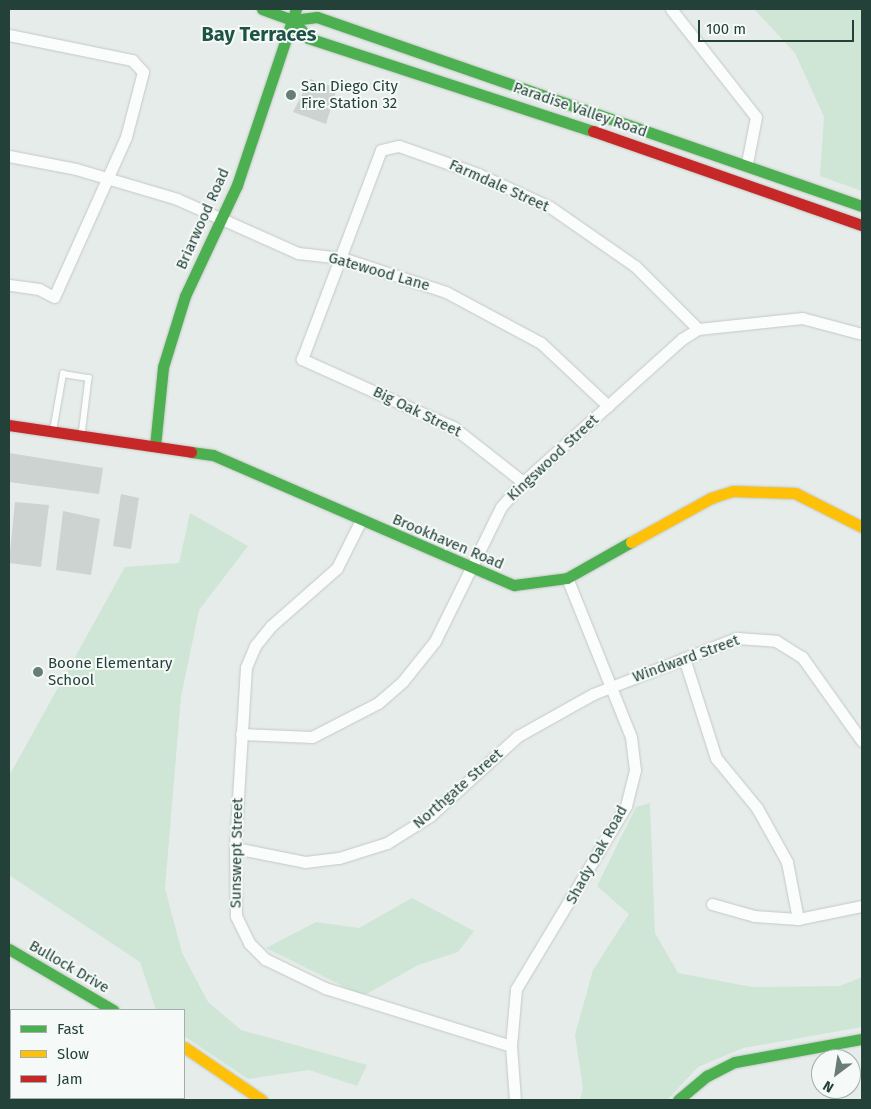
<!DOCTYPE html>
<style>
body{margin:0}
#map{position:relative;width:871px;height:1109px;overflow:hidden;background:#e6ece9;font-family:"Fira Sans",sans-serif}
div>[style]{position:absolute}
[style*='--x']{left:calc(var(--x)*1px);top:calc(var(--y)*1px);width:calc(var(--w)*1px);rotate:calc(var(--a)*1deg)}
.green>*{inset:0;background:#cfe5d6}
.building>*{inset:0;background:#cdd3d0}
.roads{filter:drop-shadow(0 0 1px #c3c9c6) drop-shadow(0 0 1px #c3c9c6)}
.lane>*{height:5.5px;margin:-2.75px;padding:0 2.75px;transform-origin:2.75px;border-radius:2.75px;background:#fbfcfc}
.street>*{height:11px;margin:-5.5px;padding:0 5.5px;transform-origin:5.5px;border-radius:5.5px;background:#fbfcfc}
.fast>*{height:11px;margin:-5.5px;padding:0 5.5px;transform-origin:5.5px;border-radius:5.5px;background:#4caf50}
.slow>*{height:11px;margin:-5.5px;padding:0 5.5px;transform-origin:5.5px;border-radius:5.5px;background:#ffc107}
.jam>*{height:11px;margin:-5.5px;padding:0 5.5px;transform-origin:5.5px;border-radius:5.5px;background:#c62828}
.dots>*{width:14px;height:14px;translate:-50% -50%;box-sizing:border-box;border:2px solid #f5faf8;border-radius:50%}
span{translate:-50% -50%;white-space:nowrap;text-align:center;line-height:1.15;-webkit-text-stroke:4px #f5faf8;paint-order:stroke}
.poi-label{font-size:15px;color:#234138}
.left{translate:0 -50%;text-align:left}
.street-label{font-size:15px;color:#234138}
.district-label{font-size:20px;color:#1e5445;font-weight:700}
.frame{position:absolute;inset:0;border:10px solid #234138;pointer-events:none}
.legend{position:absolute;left:10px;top:1009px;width:175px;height:90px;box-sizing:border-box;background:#f5faf8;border:1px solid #a1b0ab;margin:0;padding:6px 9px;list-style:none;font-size:15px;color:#234138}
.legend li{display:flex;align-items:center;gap:10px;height:25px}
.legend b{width:25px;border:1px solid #a1b0ab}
.north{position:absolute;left:811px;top:1049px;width:50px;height:50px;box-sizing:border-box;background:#f5faf8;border:1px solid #a1b0ab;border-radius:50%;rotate:211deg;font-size:14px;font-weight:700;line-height:20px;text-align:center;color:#234138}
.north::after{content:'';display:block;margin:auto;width:18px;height:22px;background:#677d76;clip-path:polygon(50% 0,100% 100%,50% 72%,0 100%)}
.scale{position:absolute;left:698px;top:20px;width:156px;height:22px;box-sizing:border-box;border:2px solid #234138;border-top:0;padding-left:6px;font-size:15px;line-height:18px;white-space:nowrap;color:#234138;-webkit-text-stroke:4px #f5faf8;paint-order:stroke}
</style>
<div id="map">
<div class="green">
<i style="clip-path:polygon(754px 9px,862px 9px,862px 191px,820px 176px,824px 117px,795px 53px)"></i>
<i style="clip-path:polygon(190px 513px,248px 546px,199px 610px,181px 697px,165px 888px,182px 953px,208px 1002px,241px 1030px,367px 1065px,357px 1086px,309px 1070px,248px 1079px,184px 1036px,184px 1010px,156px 1010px,140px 962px,9px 875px,9px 776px,125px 567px,179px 563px)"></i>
<i style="clip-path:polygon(650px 803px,655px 933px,678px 973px,752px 987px,840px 986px,862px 977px,862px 1027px,743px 1048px,698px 1067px,667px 1100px,580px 1100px,583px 1088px,575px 1035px,593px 970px,629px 914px,597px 886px,636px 807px)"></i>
<i style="clip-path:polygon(412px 898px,474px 931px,458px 952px,418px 965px,363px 996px,266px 948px,316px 922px,359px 928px)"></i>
<i style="clip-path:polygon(9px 1021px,11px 1098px,141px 1100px,9px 1100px)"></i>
</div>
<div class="building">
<i style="clip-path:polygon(310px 79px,337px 88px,326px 124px,293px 112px)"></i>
<i style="clip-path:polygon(9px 453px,103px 468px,99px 494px,9px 482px)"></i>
<i style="clip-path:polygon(121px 494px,139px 498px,131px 549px,113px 546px)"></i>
<i style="clip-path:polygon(15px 502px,49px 505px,41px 567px,9px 563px)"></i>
<i style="clip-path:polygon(63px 511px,100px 519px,91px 575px,56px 570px)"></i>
</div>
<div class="roads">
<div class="lane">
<i style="--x:53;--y:431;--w:58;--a:-80"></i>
<i style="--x:63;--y:374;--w:26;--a:9"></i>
<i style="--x:89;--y:378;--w:57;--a:97"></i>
</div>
<div class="street">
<i style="--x:671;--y:9;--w:137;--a:51.8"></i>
<i style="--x:756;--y:117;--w:47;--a:101.1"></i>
<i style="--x:9;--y:35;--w:126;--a:11.5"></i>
<i style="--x:132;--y:60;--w:16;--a:47"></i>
<i style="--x:143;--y:72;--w:67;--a:104.7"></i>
<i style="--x:126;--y:137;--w:175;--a:114.2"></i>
<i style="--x:54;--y:297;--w:17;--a:-152"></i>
<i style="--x:39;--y:289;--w:30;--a:-172"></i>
<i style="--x:9;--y:156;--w:68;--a:11"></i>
<i style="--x:76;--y:169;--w:105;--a:16.5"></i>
<i style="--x:177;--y:199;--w:133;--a:24.1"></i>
<i style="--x:298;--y:253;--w:44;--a:6.5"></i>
<i style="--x:342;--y:258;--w:109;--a:18.1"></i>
<i style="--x:446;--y:292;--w:108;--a:28.2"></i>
<i style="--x:541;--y:343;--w:92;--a:43.2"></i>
<i style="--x:523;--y:482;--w:89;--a:-141.8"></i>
<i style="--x:453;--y:427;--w:166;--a:-155.8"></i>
<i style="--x:302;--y:359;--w:223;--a:-69.3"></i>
<i style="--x:381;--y:150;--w:18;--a:-13"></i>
<i style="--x:399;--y:146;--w:84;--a:19.5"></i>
<i style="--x:478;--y:174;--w:79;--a:24.6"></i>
<i style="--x:550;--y:207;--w:103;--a:34.8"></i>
<i style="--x:635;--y:266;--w:89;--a:45"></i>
<i style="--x:361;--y:520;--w:54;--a:116.6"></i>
<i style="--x:337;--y:568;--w:88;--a:138.7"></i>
<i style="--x:271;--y:626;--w:26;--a:129"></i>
<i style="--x:255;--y:646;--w:23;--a:113"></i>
<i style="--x:246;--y:667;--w:181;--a:93.5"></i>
<i style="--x:235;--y:848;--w:68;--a:89.2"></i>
<i style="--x:236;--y:916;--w:30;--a:64"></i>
<i style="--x:249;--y:943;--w:23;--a:45"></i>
<i style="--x:265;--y:959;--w:67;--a:25.8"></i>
<i style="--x:325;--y:988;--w:195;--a:17.3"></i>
<i style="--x:684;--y:658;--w:105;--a:72.3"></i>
<i style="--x:716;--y:758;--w:65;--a:50.6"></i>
<i style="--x:757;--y:808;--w:62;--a:60.9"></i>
<i style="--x:787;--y:862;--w:58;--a:79.1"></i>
<i style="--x:241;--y:734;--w:71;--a:2.4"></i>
<i style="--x:312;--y:737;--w:74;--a:-27.3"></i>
<i style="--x:378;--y:703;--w:33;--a:-41"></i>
<i style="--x:403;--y:681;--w:51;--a:-51.3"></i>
<i style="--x:435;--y:641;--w:149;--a:-63.8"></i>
<i style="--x:501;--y:507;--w:33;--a:-49"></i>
<i style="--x:523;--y:482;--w:214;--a:-42"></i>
<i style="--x:682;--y:339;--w:19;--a:-32"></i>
<i style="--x:698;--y:329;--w:105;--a:-6"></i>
<i style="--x:802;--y:318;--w:62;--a:14.9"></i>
<i style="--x:235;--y:848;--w:71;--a:11.3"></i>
<i style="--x:305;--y:862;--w:34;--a:-7"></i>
<i style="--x:339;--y:858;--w:50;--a:-17.4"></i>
<i style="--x:387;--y:843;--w:51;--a:-32.1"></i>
<i style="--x:430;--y:816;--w:119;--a:-42.3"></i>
<i style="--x:518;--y:736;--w:86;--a:-29.2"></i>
<i style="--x:593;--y:694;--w:155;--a:-21.3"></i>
<i style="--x:737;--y:638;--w:39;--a:4"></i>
<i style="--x:776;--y:641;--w:31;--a:32"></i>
<i style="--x:802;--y:657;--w:103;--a:54.5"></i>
<i style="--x:712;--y:904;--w:44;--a:15.9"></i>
<i style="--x:754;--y:916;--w:44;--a:3.9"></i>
<i style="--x:798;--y:919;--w:65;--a:-11.5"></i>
<i style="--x:515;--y:1100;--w:54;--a:-94.2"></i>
<i style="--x:511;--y:1046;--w:57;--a:-85"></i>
<i style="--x:516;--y:989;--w:214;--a:-59"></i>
<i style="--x:626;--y:806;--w:37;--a:-76"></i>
<i style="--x:635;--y:770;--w:33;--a:-97"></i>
<i style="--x:631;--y:737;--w:171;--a:-111.9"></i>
</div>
<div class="fast">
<i style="--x:262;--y:9;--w:33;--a:20"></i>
<i style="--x:293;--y:20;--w:24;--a:-7"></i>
<i style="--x:317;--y:17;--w:577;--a:19.13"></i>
<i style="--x:293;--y:20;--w:23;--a:50"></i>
<i style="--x:308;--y:38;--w:300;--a:18.1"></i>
<i style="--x:155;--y:446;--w:79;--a:-84.2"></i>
<i style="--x:163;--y:367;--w:74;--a:-72.8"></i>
<i style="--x:185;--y:296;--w:123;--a:-64.9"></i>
<i style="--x:237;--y:185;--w:186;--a:-71.5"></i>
<i style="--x:191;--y:452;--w:22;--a:8"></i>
<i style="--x:213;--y:455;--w:328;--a:23.4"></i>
<i style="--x:514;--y:585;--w:53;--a:-7.5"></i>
<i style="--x:567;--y:578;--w:73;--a:-29.4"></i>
<i style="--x:9;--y:949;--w:121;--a:30.4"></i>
<i style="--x:678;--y:1100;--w:38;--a:-40"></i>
<i style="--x:707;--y:1076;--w:31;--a:-27"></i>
<i style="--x:735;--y:1062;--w:129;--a:-10.3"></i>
</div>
<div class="slow">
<i style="--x:631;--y:542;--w:91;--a:-28.8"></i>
<i style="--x:711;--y:498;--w:23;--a:-18"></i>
<i style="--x:733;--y:491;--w:62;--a:1.8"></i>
<i style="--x:795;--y:493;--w:75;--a:26.9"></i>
<i style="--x:184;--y:1047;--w:94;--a:34.2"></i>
</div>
<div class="jam">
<i style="--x:593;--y:131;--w:285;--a:19.3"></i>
<i style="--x:9;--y:425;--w:184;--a:8.4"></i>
</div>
</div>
<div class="dots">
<i style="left:291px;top:95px;background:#677d76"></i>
<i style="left:38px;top:672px;background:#677d76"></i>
</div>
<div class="poi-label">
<span class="left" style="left:301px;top:95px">San Diego City<br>Fire Station 32</span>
<span class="left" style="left:48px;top:672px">Boone Elementary<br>School</span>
</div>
<div class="street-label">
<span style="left:580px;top:110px;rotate:19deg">Paradise Valley Road</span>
<span style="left:499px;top:186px;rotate:24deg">Farmdale Street</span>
<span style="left:203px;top:219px;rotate:-66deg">Briarwood Road</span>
<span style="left:379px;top:272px;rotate:16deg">Gatewood Lane</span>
<span style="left:417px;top:412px;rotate:26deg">Big Oak Street</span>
<span style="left:553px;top:458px;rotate:-43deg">Kingswood Street</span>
<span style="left:448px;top:542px;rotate:23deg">Brookhaven Road</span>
<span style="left:686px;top:659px;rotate:-20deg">Windward Street</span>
<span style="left:458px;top:789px;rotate:-41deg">Northgate Street</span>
<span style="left:237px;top:853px;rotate:-89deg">Sunswept Street</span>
<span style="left:597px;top:855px;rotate:-61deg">Shady Oak Road</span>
<span style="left:69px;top:967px;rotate:30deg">Bullock Drive</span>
</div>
<div class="district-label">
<span style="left:259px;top:34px">Bay Terraces</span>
</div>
<div class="frame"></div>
<ul class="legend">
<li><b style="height:6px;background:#4caf50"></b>Fast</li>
<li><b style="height:6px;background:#ffc107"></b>Slow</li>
<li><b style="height:6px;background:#c62828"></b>Jam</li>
</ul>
<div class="north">N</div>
<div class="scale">100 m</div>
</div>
